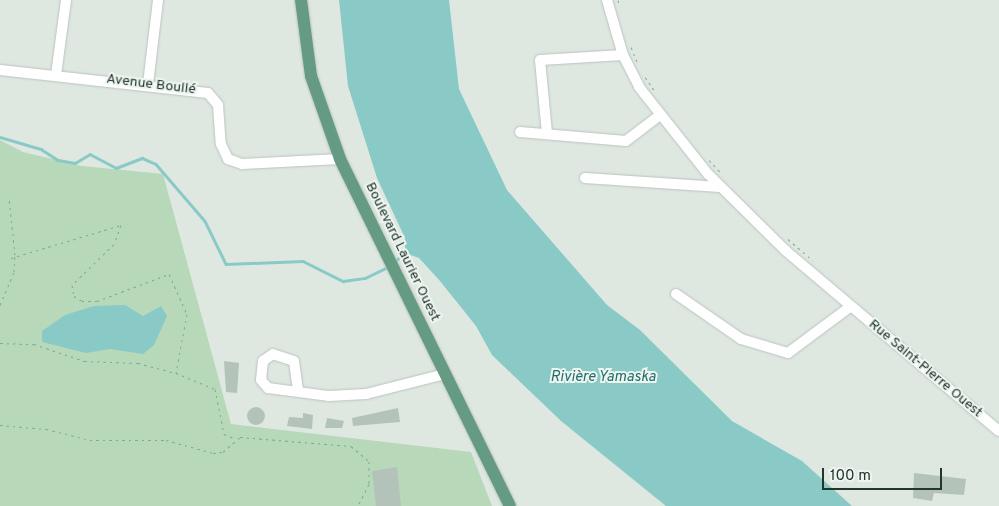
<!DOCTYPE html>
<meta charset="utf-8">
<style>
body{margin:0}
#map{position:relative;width:999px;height:506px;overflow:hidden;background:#dee8e1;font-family:Overpass,sans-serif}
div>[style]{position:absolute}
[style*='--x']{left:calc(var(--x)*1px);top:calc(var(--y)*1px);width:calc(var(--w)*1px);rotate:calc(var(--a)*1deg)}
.green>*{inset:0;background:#b8d8ba}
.water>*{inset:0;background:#89cac7}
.stream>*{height:2.5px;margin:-1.25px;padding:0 1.25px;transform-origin:1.25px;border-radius:1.25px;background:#89cac7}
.building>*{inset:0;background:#b4c3ba}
.round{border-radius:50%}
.path>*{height:1px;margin-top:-0.5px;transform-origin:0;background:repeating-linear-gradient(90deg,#80aa94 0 2.5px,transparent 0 6.5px)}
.roads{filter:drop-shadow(0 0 1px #bcc3c0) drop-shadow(0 0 1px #bcc3c0)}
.minor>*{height:10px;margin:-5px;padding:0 5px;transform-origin:5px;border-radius:5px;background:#fff}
.major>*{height:12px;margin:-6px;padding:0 6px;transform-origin:6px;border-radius:6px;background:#659b82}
span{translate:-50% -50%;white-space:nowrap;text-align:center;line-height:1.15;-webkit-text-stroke:4px #eef5f0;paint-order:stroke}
.street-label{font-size:14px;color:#21362c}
.water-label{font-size:15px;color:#206d6a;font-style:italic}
.scale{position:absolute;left:822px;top:468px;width:120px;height:22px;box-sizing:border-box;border:2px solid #21362c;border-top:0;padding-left:6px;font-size:15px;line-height:18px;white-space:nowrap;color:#21362c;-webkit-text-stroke:4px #eef5f0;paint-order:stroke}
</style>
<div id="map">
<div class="green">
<i style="clip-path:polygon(0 140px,23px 152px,82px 166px,163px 174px,231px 424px,471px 452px,492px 506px,0 506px)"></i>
</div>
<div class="water">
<i style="clip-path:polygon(339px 0,449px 0,459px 89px,507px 190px,607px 305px,640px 330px,732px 421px,802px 461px,852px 506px,666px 506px,561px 421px,492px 355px,476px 326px,440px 281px,419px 258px,405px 253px,405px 238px,377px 178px,348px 86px)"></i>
<i style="clip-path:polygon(125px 305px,143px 316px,161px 306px,167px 316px,154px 345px,143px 354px,110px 349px,86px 353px,42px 342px,42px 331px,65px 315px,94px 306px)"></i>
</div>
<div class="stream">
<i style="--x:0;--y:137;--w:43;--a:16.3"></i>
<i style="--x:41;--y:149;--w:20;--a:33"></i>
<i style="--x:58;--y:160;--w:17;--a:10"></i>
<i style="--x:75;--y:163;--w:17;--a:-31"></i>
<i style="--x:90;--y:154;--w:30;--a:28"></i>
<i style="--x:116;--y:168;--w:28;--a:-21"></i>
<i style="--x:142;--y:158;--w:15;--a:23"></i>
<i style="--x:156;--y:164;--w:75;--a:49.3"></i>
<i style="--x:205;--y:221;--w:48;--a:64"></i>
<i style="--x:226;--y:264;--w:77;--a:-2.2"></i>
<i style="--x:303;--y:261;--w:45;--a:26.6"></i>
<i style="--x:343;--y:281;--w:22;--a:-8"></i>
<i style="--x:365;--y:278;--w:25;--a:-26"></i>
<i style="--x:394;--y:262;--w:14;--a:-39"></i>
</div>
<div class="building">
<i style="clip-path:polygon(224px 361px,239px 363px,237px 393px,226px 392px)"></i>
<i class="round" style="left:247px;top:407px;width:18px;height:18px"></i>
<i style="clip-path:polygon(398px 408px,400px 422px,353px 426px,352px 418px)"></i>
<i style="clip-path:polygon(303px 413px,313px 415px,312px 429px,287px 426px,289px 417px,303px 418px)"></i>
<i style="clip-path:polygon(327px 418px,344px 421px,342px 428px,325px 428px)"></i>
<i style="clip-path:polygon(397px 467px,401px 506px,376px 506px,372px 471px)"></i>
<i style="clip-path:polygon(914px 473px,966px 479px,964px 495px,934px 493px,932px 501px,913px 498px)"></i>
</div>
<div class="path">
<i style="--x:618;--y:0;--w:5;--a:79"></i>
<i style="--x:631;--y:47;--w:16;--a:68"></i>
<i style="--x:645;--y:77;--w:16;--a:55"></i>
<i style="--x:709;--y:160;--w:18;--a:47"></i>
<i style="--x:788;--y:239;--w:33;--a:41"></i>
<i style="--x:11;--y:258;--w:115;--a:-16.7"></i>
<i style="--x:121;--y:225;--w:20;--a:110"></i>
<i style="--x:114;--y:244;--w:59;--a:135.7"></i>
<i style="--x:72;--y:285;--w:11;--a:80"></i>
<i style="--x:74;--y:296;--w:9;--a:32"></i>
<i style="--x:82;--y:301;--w:15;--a:0"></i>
<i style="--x:97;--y:301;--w:77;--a:-20.6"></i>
<i style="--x:169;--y:274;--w:44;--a:65.8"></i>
<i style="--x:187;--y:314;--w:60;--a:100.6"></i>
<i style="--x:176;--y:373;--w:42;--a:22.3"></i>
<i style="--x:215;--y:389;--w:46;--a:78.7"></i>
<i style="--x:224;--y:434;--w:10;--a:24"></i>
<i style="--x:0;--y:305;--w:36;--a:-67"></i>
<i style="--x:14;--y:272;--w:17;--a:-87"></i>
<i style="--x:15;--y:255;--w:57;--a:-96"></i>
<i style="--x:0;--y:343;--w:34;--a:2"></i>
<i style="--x:34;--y:344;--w:53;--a:18.8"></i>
<i style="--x:84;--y:361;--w:54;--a:2.1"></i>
<i style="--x:138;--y:363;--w:39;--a:15"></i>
<i style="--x:0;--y:425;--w:46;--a:5"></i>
<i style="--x:46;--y:429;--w:45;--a:14"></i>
<i style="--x:90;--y:440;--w:76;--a:0"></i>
<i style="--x:166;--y:440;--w:49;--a:15.5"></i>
<i style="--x:213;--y:453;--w:10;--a:-6"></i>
<i style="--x:223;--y:452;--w:23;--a:-41"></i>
<i style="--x:240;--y:437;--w:111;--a:4.6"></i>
<i style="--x:351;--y:446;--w:23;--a:40"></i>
<i style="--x:369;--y:461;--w:23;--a:90"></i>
<i style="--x:369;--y:484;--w:25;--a:117"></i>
</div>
<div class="roads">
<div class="minor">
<i style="--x:607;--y:0;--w:57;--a:73.8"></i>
<i style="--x:623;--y:55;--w:36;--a:63"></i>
<i style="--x:639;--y:87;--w:111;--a:51.6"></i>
<i style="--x:708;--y:174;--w:110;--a:44.6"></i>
<i style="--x:786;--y:251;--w:279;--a:40.2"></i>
<i style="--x:0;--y:70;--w:209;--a:6.3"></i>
<i style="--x:208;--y:93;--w:16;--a:50"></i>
<i style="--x:218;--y:105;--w:39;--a:86"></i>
<i style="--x:221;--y:144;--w:17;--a:65"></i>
<i style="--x:228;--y:159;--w:15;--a:20"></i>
<i style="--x:242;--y:164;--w:98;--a:-2.9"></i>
<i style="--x:56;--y:75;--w:76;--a:-82.4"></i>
<i style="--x:148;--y:84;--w:85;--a:-83.2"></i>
<i style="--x:520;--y:132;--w:106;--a:4.9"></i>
<i style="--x:626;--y:141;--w:43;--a:-37.4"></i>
<i style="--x:547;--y:133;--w:73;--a:-95.5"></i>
<i style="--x:540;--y:60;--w:83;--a:-3.4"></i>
<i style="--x:585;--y:178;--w:135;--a:3.8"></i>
<i style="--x:676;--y:294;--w:79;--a:34.7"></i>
<i style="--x:741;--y:339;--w:49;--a:16.6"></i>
<i style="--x:788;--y:353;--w:77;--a:-36.6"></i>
<i style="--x:298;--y:390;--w:29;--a:-98"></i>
<i style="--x:294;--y:361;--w:22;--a:-162"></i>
<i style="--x:273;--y:354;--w:12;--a:145"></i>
<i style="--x:263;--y:361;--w:19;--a:96"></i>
<i style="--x:261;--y:380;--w:11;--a:49"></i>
<i style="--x:268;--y:388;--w:62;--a:7.5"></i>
<i style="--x:329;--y:396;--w:37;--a:-3"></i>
<i style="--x:366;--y:394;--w:81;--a:-14.2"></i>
</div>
<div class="major">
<i style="--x:301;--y:0;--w:77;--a:82.5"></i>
<i style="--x:311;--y:76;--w:88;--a:70.7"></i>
<i style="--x:340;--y:159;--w:386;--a:63.9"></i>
</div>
</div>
<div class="street-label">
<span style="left:151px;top:85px;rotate:7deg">Avenue Boullé</span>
<span style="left:402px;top:252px;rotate:64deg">Boulevard Laurier Ouest</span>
<span style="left:925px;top:369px;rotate:40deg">Rue Saint-Pierre Ouest</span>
</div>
<div class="water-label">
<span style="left:603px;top:378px">Rivière Yamaska</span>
</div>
<div class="scale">100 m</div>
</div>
